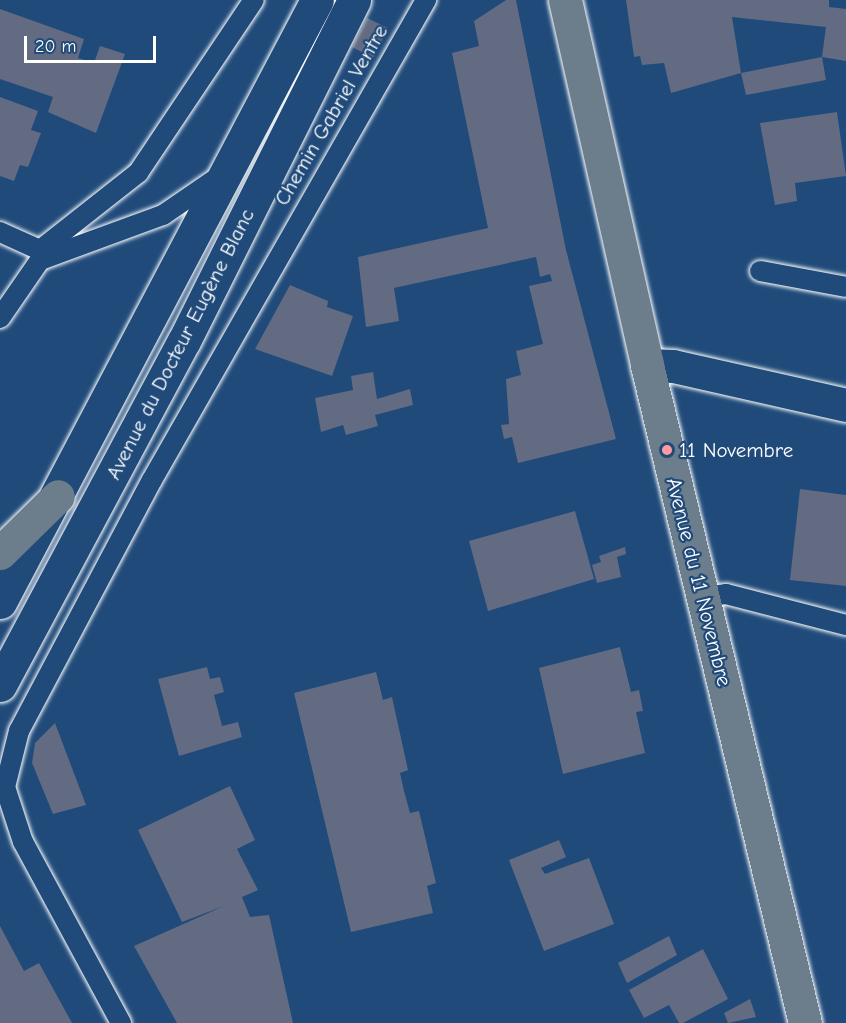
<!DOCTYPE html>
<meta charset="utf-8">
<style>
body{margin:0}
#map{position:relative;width:846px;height:1023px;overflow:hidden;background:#1f4a7a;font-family:"Comic Neue",sans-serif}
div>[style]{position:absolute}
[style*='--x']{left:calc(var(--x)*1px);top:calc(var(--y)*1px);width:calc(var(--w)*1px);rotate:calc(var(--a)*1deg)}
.building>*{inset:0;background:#626b82}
.roads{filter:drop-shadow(0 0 2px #fff) drop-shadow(0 0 2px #fff)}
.service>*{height:20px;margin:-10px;padding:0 10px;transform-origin:10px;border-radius:10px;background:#1f4a7a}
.minor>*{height:33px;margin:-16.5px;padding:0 16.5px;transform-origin:16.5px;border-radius:16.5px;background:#1f4a7a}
.secondary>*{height:33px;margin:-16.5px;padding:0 16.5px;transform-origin:16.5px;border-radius:16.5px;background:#1f4a7a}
.primary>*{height:33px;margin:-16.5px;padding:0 16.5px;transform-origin:16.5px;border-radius:16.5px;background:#6c7d8c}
.motorway>*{height:33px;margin:-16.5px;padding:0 16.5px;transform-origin:16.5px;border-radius:16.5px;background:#6c7d8c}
.dots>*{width:16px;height:16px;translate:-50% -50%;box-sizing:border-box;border:3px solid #1f4a7a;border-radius:50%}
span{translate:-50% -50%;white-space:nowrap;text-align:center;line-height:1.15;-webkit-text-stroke:4.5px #1f4a7a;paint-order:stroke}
.street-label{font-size:21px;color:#fff}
.poi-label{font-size:21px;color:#fff}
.left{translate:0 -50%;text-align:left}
.scale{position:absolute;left:24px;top:36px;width:132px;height:27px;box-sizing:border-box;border:3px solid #fff;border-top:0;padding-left:8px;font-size:18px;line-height:21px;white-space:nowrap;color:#fff;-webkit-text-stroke:4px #1f4a7a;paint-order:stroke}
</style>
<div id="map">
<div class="building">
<i style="clip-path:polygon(506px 0,516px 0,566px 250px,616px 439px,518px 463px,512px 437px,504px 439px,501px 425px,509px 424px,506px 379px,521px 375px,516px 351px,543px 344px,529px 286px,552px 281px,550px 274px,540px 277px,536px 257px,394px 288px,399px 321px,366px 327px,358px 257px,488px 228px,452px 53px,479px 46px,474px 21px)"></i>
<i style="clip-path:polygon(626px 0,829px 0,829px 7px,846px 9px,846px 61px,822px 57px,826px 27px,732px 17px,741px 73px,822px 57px,826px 80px,746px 95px,741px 73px,671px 93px,664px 63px,642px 65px,640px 56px,634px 57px)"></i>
<i style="clip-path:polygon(0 9px,84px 39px,78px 58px,94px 63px,100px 46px,125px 54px,96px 133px,48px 112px,53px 97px,0 79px)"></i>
<i style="clip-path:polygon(367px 18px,388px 28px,373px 58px,352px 47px)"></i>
<i style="clip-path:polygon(0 97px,38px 111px,31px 130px,41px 133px,28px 167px,20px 165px,14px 181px,0 176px)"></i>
<i style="clip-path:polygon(837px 112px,846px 176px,795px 183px,797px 201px,775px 205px,760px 123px)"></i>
<i style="clip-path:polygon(290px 285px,328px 301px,327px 307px,353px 316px,332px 376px,255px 349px)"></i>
<i style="clip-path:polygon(373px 372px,377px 399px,410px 389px,413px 405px,375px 415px,378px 426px,346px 435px,343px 425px,321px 432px,315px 398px,353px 390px,351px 376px)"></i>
<i style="clip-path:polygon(800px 489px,846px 495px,846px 586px,790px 580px)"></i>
<i style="clip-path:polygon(575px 511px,594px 579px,488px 611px,469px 541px)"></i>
<i style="clip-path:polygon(625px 547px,626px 554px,617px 557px,621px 577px,597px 583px,592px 565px,601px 562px,599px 556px)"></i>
<i style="clip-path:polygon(620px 647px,631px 692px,639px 690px,643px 711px,636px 712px,645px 753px,563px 774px,539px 668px)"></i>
<i style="clip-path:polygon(207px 667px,210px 679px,220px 677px,224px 692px,214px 695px,222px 726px,238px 722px,242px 737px,179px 756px,158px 679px)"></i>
<i style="clip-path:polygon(376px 672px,383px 700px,392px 697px,408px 770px,400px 773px,404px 791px,410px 813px,419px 811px,436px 883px,427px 886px,433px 913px,351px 932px,294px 693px)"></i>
<i style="clip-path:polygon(55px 723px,86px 805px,53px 814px,32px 763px,35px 743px)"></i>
<i style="clip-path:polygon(230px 786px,255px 840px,237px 849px,258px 890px,242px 897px,250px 917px,269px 915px,293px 1023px,177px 1023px,134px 946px,224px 906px,182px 922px,138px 830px)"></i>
<i style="clip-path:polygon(559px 840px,566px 857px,541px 868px,545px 874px,589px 858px,614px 924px,544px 951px,509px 860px)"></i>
<i style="clip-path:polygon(0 926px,24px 971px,39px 963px,72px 1023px,0 1023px)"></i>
<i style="clip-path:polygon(669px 936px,677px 955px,627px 983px,618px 963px)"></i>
<i style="clip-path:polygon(703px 949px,728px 999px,683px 1023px,679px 1023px,669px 1005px,644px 1018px,629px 990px)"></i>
<i style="clip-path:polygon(750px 999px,756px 1017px,728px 1023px,724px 1013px)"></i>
</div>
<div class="roads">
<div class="service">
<i style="--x:0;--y:232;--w:44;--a:24.2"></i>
<i style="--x:40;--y:250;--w:125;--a:-38.2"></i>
<i style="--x:138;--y:173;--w:208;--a:-56.2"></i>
<i style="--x:760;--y:271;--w:87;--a:10.5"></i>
<i style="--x:0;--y:318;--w:70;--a:-55.4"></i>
<i style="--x:40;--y:260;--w:131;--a:-20.1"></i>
<i style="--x:163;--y:215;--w:69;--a:-34.4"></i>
<i style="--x:702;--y:597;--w:24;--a:-7"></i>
<i style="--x:726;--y:594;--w:124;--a:14.5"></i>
<i style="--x:121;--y:1023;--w:206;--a:-118.4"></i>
<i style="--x:23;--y:842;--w:58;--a:-108.1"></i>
<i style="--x:5;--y:787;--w:58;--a:-76"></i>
<i style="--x:19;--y:731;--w:284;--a:-62.1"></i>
<i style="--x:152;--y:480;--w:553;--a:-60.28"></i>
</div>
<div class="minor">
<i style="--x:647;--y:365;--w:26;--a:2"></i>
<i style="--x:673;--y:366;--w:177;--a:12.7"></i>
</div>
<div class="secondary">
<i style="--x:0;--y:602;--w:680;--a:-62.23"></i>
<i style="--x:0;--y:685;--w:390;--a:-61.9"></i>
<i style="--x:184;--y:341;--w:381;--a:-63.5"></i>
</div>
<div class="primary">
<i style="--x:565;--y:0;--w:374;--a:77.3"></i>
<i style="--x:647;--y:365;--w:677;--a:76.5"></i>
</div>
<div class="motorway">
<i style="--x:0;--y:553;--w:81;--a:-44.5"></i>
</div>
</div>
<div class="dots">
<i style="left:667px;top:450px;background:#ff9aa2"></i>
</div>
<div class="street-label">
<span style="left:331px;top:115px;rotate:-60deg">Chemin Gabriel Ventre</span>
<span style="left:180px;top:344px;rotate:-63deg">Avenue du Docteur Eugène Blanc</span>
<span style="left:699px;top:582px;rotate:76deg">Avenue du 11 Novembre</span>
</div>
<div class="poi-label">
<span class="left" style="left:679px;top:450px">11 Novembre</span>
</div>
<div class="scale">20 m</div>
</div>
